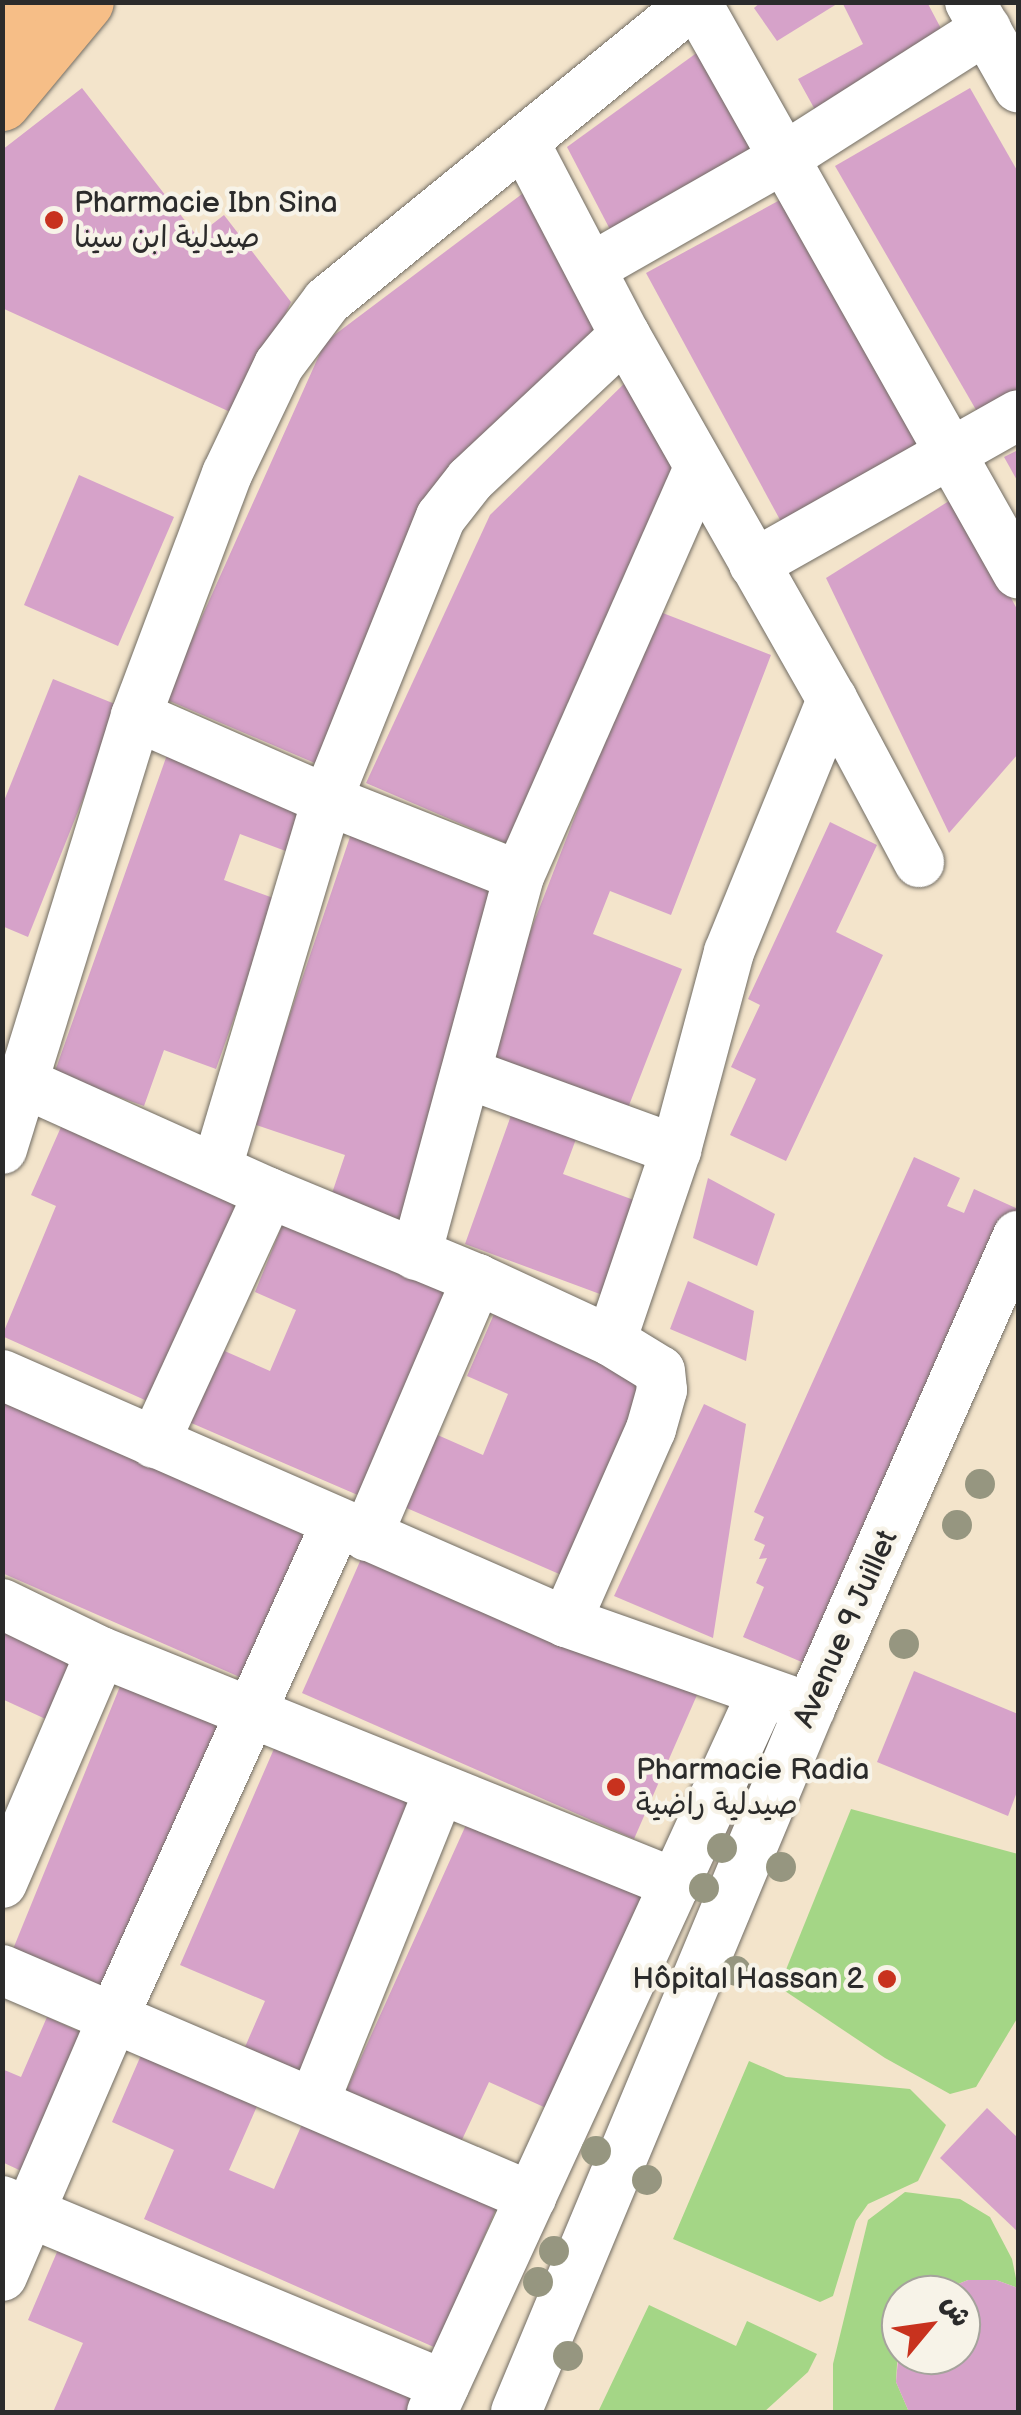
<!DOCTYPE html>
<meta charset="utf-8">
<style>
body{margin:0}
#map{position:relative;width:1021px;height:2415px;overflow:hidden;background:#f3e4cb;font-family:"Balsamiq Sans","Playpen Sans Arabic",sans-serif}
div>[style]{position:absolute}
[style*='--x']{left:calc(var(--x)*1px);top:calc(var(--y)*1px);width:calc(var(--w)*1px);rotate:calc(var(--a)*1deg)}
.green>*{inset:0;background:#a4d686}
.building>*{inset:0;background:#d6a2c9}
.roads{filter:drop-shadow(0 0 2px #716c63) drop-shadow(0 0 2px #716c63)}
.minor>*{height:50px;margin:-25px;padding:0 25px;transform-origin:25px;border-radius:25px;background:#fff}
.major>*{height:55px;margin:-27.5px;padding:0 27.5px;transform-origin:27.5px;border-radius:27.5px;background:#f6be87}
.trees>*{width:30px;height:30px;margin:-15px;border-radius:50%;background:#969680}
.dots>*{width:28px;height:28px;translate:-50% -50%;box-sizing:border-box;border:5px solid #f7f3e8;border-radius:50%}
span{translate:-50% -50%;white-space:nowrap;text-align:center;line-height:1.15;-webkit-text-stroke:9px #f7f3e8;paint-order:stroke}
.poi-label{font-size:30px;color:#2b2b2b}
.left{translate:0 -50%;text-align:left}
.right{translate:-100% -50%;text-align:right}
.street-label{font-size:30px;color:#2b2b2b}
.frame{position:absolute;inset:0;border:5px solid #2b2b2b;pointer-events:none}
.north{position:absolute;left:881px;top:2275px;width:100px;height:100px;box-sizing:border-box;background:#f7f3e8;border:2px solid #a5a39c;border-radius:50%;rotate:61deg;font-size:28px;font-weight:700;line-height:40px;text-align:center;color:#2b2b2b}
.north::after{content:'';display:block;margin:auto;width:35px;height:45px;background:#c8321e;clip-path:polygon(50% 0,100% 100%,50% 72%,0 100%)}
</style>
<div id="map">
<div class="green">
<i style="clip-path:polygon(851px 1809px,1018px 1854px,1018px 2017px,976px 2087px,950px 2094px,885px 2058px,779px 1987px)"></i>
<i style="clip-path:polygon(749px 2061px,786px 2077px,910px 2089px,946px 2125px,918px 2181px,868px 2204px,856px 2221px,833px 2296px,820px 2302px,673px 2239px)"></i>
<i style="clip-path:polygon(905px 2192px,960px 2199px,990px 2217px,1012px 2259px,1018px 2288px,996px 2280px,968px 2280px,932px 2295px,901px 2295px,896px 2382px,909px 2412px,833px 2412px,833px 2364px,868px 2220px)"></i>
<i style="clip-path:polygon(649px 2305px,736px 2346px,747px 2321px,817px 2354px,808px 2372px,764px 2412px,598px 2412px)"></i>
</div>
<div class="building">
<i style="clip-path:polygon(761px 2px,840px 2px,777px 41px,754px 8px)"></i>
<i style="clip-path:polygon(842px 2px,927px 2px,946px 38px,819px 117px,798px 79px,863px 44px)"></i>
<i style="clip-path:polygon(702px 49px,757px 153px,615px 239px,567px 147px)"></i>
<i style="clip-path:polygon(82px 88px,197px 236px,224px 215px,291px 302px,239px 416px,2px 308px,2px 150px)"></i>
<i style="clip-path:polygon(970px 88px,1018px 172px,1018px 393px,979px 415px,835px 166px)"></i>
<i style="clip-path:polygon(530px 188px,607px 317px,428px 496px,317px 764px,165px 699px,325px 342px)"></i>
<i style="clip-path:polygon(791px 194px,930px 450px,785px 529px,646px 273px)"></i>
<i style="clip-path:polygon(633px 375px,682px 448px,510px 845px,366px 783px,490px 515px)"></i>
<i style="clip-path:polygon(1018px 450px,1018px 482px,1004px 457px)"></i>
<i style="clip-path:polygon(79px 475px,174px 517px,118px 646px,24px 605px)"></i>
<i style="clip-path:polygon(957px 496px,1018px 611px,1018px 754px,949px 833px,826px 578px)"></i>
<i style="clip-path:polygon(655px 610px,771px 655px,671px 915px,610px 891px,593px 934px,682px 969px,626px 1113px,482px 1056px)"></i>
<i style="clip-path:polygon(53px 679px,120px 706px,28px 937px,2px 926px,2px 806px)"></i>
<i style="clip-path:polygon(168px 752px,309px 802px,291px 853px,240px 834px,224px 880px,276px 899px,216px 1069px,164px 1050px,144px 1106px,54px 1074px)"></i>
<i style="clip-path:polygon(830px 822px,877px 845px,836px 932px,883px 955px,786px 1161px,730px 1135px,756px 1079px,731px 1067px,760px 1005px,748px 999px)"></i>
<i style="clip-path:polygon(352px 831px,495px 882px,409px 1229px,329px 1202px,345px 1155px,253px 1124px)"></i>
<i style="clip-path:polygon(514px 1107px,579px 1131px,563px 1174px,642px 1203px,608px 1297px,465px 1244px)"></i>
<i style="clip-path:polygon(61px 1127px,242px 1208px,156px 1405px,2px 1336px,56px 1206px,31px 1195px)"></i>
<i style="clip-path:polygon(914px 1157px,960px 1178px,947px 1206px,964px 1213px,974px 1189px,1018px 1209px,1018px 1216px,804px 1663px,743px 1637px,764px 1587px,756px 1583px,767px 1558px,759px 1559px,765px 1545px,754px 1540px,764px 1517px,754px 1512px)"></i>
<i style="clip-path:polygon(708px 1178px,775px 1214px,757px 1266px,693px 1238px)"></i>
<i style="clip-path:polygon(284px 1221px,447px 1291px,360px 1496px,189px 1422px,220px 1349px,270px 1371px,296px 1310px,255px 1292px)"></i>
<i style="clip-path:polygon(688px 1281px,754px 1311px,746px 1361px,670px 1329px)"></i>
<i style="clip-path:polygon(498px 1305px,660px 1375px,573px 1580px,402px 1506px,433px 1433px,483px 1455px,508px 1394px,467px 1376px)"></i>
<i style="clip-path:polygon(2px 1399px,314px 1537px,251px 1682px,2px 1573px)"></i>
<i style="clip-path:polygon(704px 1404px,746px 1424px,713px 1638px,614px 1596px)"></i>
<i style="clip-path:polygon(365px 1550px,697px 1695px,634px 1839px,302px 1693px)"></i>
<i style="clip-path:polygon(2px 1625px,78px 1660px,50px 1721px,2px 1699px)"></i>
<i style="clip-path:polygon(914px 1671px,1018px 1714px,1018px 1789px,1008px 1816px,877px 1762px)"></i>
<i style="clip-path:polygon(123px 1679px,231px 1723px,116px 2003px,9px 1959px)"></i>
<i style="clip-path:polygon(280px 1735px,430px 1801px,311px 2076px,245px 2047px,265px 2001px,180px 1965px)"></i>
<i style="clip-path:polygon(470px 1816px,642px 1895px,546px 2108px,489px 2082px,460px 2144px,345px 2093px)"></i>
<i style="clip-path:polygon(47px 2017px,92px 2037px,32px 2176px,2px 2162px,2px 2069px,21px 2077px)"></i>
<i style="clip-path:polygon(145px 2046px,261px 2097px,229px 2170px,274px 2189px,303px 2122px,497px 2207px,436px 2348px,144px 2219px,174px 2150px,112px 2122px)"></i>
<i style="clip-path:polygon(987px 2108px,1018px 2138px,1018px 2232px,940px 2158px)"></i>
<i style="clip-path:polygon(60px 2245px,414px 2399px,409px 2412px,53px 2412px,83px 2343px,28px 2320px)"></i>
<i style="clip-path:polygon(968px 2280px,996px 2280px,1018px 2288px,1018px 2412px,909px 2412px,896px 2382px,900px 2337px,901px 2355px,961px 2355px,961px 2295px,932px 2295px)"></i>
</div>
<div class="roads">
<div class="minor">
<i style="--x:696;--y:2;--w:656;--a:60.58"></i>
<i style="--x:970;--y:2;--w:98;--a:60.5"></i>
<i style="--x:525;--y:144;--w:216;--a:62.4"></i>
<i style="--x:625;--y:335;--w:419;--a:60.4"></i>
<i style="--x:832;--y:699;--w:185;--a:61.9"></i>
<i style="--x:591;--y:268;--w:220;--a:-29.7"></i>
<i style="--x:782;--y:159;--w:242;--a:-32.5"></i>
<i style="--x:754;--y:564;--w:303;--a:-29.4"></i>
<i style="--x:136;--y:716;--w:209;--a:23.7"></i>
<i style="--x:327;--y:800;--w:206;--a:21.6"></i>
<i style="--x:466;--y:1073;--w:224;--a:20.1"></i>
<i style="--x:22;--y:1082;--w:271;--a:24.2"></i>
<i style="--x:269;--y:1193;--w:225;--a:22.5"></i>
<i style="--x:477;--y:1279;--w:148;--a:24.8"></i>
<i style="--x:611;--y:1341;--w:57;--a:31.5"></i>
<i style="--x:660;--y:1371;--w:19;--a:84"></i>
<i style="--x:662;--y:1390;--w:41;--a:105.8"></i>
<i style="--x:651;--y:1429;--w:211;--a:113.8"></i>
<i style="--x:2;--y:1149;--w:453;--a:-72.8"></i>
<i style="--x:136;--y:716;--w:259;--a:-69.4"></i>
<i style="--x:227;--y:474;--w:121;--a:-64.5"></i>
<i style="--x:279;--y:365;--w:80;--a:-53.1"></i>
<i style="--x:327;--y:301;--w:474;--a:-39.1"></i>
<i style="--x:217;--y:1167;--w:383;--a:-73.3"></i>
<i style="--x:327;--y:800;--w:305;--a:-68.1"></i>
<i style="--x:441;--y:517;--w:47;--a:-51.9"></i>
<i style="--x:470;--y:480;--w:212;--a:-43.1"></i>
<i style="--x:416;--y:1255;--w:393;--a:-74.8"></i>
<i style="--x:519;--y:876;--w:446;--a:-66.2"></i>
<i style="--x:611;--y:1341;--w:202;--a:-71.2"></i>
<i style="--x:676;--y:1150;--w:205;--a:-75"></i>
<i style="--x:729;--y:952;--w:273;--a:-67.8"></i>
<i style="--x:2;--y:1375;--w:616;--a:23.65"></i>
<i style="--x:566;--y:1622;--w:259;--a:19.4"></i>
<i style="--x:154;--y:1443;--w:275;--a:-65.3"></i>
<i style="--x:367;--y:1536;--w:280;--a:-66.8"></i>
<i style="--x:2;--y:1604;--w:110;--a:25.9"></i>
<i style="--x:101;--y:1652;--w:620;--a:21.97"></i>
<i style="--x:2;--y:1883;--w:251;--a:-66.8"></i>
<i style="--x:2;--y:1970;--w:576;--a:23.22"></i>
<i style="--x:314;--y:2102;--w:337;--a:-68.1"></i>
<i style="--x:2;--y:2201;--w:479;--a:22.6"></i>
<i style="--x:2;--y:2276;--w:279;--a:-66.7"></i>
<i style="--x:112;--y:2020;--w:546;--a:-65.69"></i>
<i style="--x:432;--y:2412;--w:792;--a:-65.31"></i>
<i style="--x:516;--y:2412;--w:763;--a:-67.33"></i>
<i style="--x:810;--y:1708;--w:516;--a:-66.22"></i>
</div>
<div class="major">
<i style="--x:2;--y:39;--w:49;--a:-49.1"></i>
<i style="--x:2;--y:103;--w:131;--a:-50.3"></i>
</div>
</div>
<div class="trees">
<i style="left:980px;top:1484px"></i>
<i style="left:957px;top:1525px"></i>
<i style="left:904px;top:1644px"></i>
<i style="left:722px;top:1848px"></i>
<i style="left:781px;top:1867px"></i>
<i style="left:704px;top:1888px"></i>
<i style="left:736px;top:1971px"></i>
<i style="left:596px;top:2151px"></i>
<i style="left:647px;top:2180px"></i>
<i style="left:554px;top:2251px"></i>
<i style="left:538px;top:2282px"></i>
<i style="left:568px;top:2356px"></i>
</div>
<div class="dots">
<i style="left:54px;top:220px;background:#c8321e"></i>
<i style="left:616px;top:1787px;background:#c8321e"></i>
<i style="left:887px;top:1979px;background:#c8321e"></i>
</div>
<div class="poi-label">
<span class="left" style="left:74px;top:220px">Pharmacie Ibn Sina<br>صيدلية ابن سينا</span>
<span class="left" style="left:636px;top:1787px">Pharmacie Radia<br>صيدلية راضية</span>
<span class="right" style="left:864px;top:1979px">Hôpital Hassan 2</span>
</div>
<div class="street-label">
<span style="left:846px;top:1629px;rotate:-66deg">Avenue 9 Juillet</span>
</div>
<div class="frame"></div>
<div class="north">ش</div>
</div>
